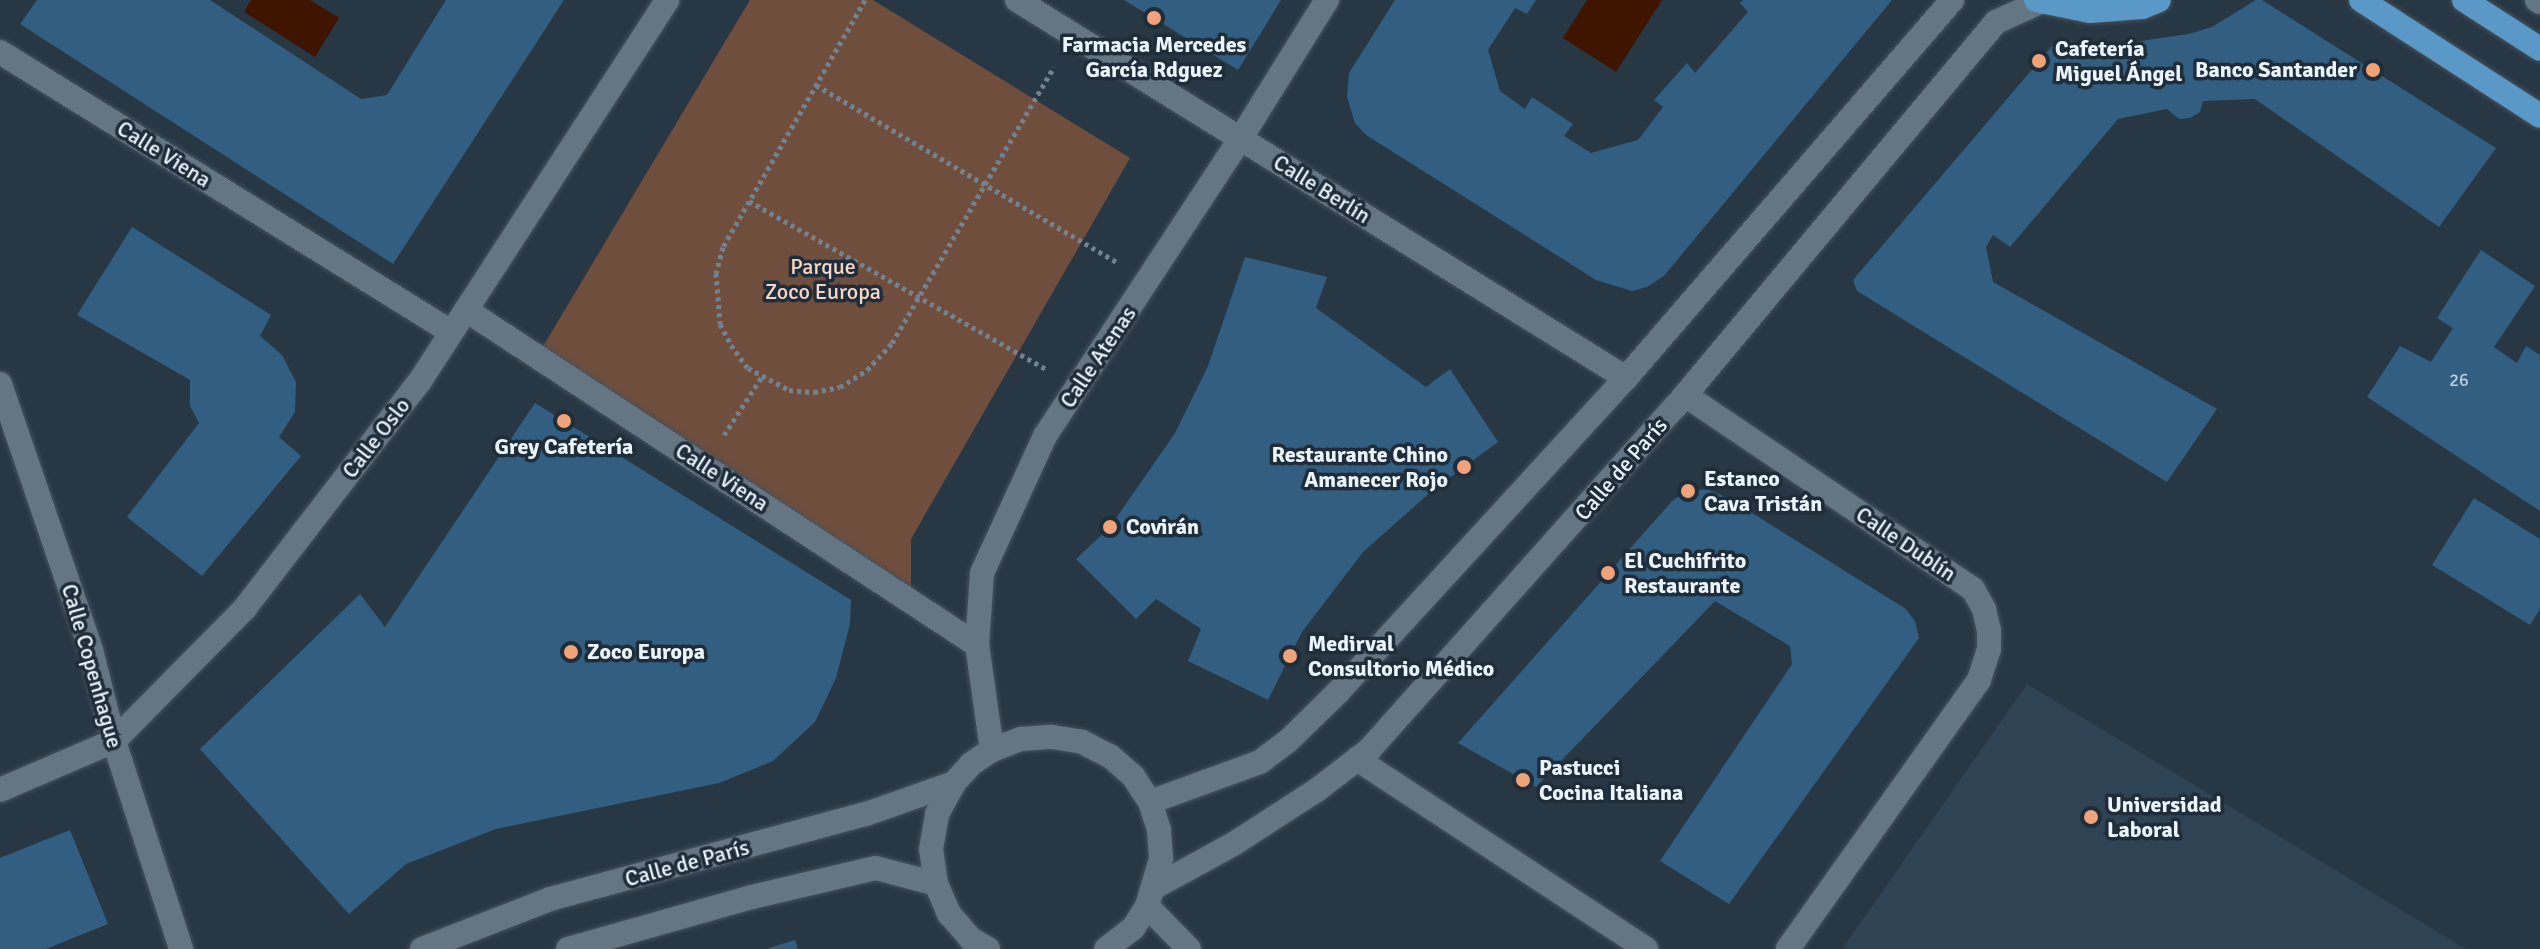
<!DOCTYPE html>
<meta charset="utf-8">
<style>
body{margin:0}
#map{position:relative;width:2540px;height:949px;overflow:hidden;background:#283744;font-family:Signika,sans-serif}
div>[style]{position:absolute}
[style*='--x']{left:calc(var(--x)*1px);top:calc(var(--y)*1px);width:calc(var(--w)*1px);rotate:calc(var(--a)*1deg)}
.built>*{inset:0;background:#2e4353}
.green>*{inset:0;background:#6f4e3e}
.water>*{inset:0;background:#3f1500}
.building>*{inset:0;background:#325e81}
.path>*{height:5px;margin-top:-2.5px;transform-origin:0;background:repeating-linear-gradient(90deg,#75828d 0 4px,transparent 0 8px)}
.roads{filter:drop-shadow(0 0 2px #45525d) drop-shadow(0 0 2px #45525d)}
.minor>*{height:24px;margin:-12px;padding:0 12px;transform-origin:12px;border-radius:12px;background:#647584}
.major>*{height:24px;margin:-12px;padding:0 12px;transform-origin:12px;border-radius:12px;background:#5a98c7}
.dots>*{width:22px;height:22px;translate:-50% -50%;box-sizing:border-box;border:4px solid #1e2d39;border-radius:50%}
span{translate:-50% -50%;white-space:nowrap;text-align:center;line-height:1.15;-webkit-text-stroke:7px #1e2d39;paint-order:stroke}
.number-label{font-size:18px;color:#bdcfde}
.number-label span{-webkit-text-stroke-width:0}
.poi-label{font-size:22px;color:#ebf5fd;font-weight:700}
.left{translate:0 -50%;text-align:left}
.right{translate:-100% -50%;text-align:right}
.street-label{font-size:22px;color:#ebf5fd}
.park-label{font-size:22px;color:#f7d7c7}
</style>
<div id="map">
<div class="built">
<i style="clip-path:polygon(2027px 684px,2466px 949px,1842px 949px)"></i>
</div>
<div class="green">
<i style="clip-path:polygon(750px 0,873px 0,1130px 158px,911px 539px,911px 587px,542px 348px)"></i>
</div>
<div class="water">
<i style="clip-path:polygon(251px 0,310px 0,339px 18px,315px 57px,244px 12px)"></i>
<i style="clip-path:polygon(1587px 0,1662px 0,1616px 72px,1563px 38px)"></i>
</div>
<div class="building">
<i style="clip-path:polygon(37px 0,210px 0,361px 99px,387px 95px,446px 0,564px 0,393px 264px,20px 24px)"></i>
<i style="clip-path:polygon(1124px 0,1281px 0,1238px 70px)"></i>
<i style="clip-path:polygon(1395px 0,1536px 0,1527px 14px,1515px 8px,1488px 50px,1500px 91px,1525px 109px,1532px 97px,1573px 124px,1564px 136px,1591px 153px,1638px 140px,1663px 107px,1654px 100px,1687px 63px,1695px 73px,1748px 12px,1740px 3px,1743px 0,1892px 0,1664px 276px,1647px 287px,1632px 291px,1596px 280px,1366px 135px,1355px 123px,1347px 97px,1349px 73px)"></i>
<i style="clip-path:polygon(2256px 0,2262px 0,2496px 148px,2439px 227px,2255px 99px,2203px 101px,2200px 112px,2190px 118px,2179px 119px,2167px 109px,2118px 119px,2010px 247px,1993px 235px,1986px 247px,1993px 282px,2217px 409px,2167px 482px,1857px 291px,1853px 280px,2058px 39px,2106px 46px,2189px 34px,2212px 27px)"></i>
<i style="clip-path:polygon(132px 227px,271px 315px,260px 336px,282px 355px,296px 382px,295px 412px,279px 437px,301px 456px,202px 576px,127px 517px,199px 423px,190px 406px,190px 380px,77px 315px)"></i>
<i style="clip-path:polygon(2481px 250px,2535px 286px,2494px 347px,2517px 363px,2526px 346px,2540px 355px,2540px 511px,2367px 397px,2400px 346px,2431px 362px,2453px 328px,2437px 318px)"></i>
<i style="clip-path:polygon(1245px 257px,1327px 277px,1316px 308px,1426px 387px,1450px 369px,1498px 442px,1433px 490px,1363px 552px,1302px 632px,1268px 700px,1188px 661px,1201px 629px,1156px 599px,1136px 619px,1076px 559px,1110px 527px,1175px 433px,1208px 366px)"></i>
<i style="clip-path:polygon(535px 403px,851px 600px,850px 624px,836px 678px,815px 722px,773px 761px,719px 783px,496px 829px,406px 864px,349px 914px,200px 749px,360px 594px,385px 627px)"></i>
<i style="clip-path:polygon(1707px 489px,1728px 498px,1906px 609px,1915px 621px,1919px 638px,1729px 904px,1660px 861px,1792px 664px,1790px 646px,1715px 601px,1536px 787px,1458px 743px,1673px 500px,1688px 491px)"></i>
<i style="clip-path:polygon(2474px 498px,2540px 539px,2540px 609px,2530px 625px,2432px 565px)"></i>
<i style="clip-path:polygon(70px 830px,108px 924px,46px 949px,0 949px,0 858px)"></i>
<i style="clip-path:polygon(795px 940px,798px 949px,769px 949px,769px 948px)"></i>
</div>
<div class="path">
<i style="--x:865;--y:0;--w:285;--a:119.9"></i>
<i style="--x:723;--y:247;--w:27;--a:105"></i>
<i style="--x:716;--y:273;--w:51;--a:85.5"></i>
<i style="--x:720;--y:324;--w:24;--a:62"></i>
<i style="--x:731;--y:345;--w:29;--a:54"></i>
<i style="--x:748;--y:368;--w:47;--a:28.2"></i>
<i style="--x:789;--y:390;--w:25;--a:5"></i>
<i style="--x:814;--y:392;--w:26;--a:-11"></i>
<i style="--x:840;--y:387;--w:32;--a:-32"></i>
<i style="--x:867;--y:370;--w:37;--a:-47"></i>
<i style="--x:892;--y:343;--w:320;--a:-59.6"></i>
<i style="--x:816;--y:85;--w:351;--a:30.5"></i>
<i style="--x:749;--y:201;--w:343;--a:29.5"></i>
<i style="--x:724;--y:435;--w:72;--a:-57"></i>
</div>
<div class="roads">
<div class="minor">
<i style="--x:1017;--y:0;--w:717;--a:31.83"></i>
<i style="--x:2537;--y:0;--w:4;--a:34"></i>
<i style="--x:0;--y:52;--w:531;--a:31.83"></i>
<i style="--x:466;--y:310;--w:611;--a:33.25"></i>
<i style="--x:0;--y:384;--w:281;--a:71.1"></i>
<i style="--x:91;--y:650;--w:94;--a:75.8"></i>
<i style="--x:114;--y:741;--w:219;--a:72.1"></i>
<i style="--x:1685;--y:395;--w:347;--a:34"></i>
<i style="--x:1973;--y:589;--w:23;--a:61"></i>
<i style="--x:1984;--y:609;--w:22;--a:77"></i>
<i style="--x:1989;--y:630;--w:19;--a:90"></i>
<i style="--x:1989;--y:649;--w:33;--a:108"></i>
<i style="--x:1979;--y:680;--w:330;--a:125.4"></i>
<i style="--x:992;--y:750;--w:106;--a:-98.1"></i>
<i style="--x:977;--y:645;--w:72;--a:-86"></i>
<i style="--x:982;--y:573;--w:151;--a:-65.3"></i>
<i style="--x:1045;--y:436;--w:357;--a:-56.7"></i>
<i style="--x:1241;--y:138;--w:163;--a:-58.1"></i>
<i style="--x:1357;--y:759;--w:346;--a:33.3"></i>
<i style="--x:0;--y:790;--w:124;--a:-23.3"></i>
<i style="--x:114;--y:741;--w:187;--a:-45.4"></i>
<i style="--x:245;--y:608;--w:287;--a:-52.4"></i>
<i style="--x:420;--y:381;--w:454;--a:-57"></i>
<i style="--x:1150;--y:802;--w:117;--a:-20"></i>
<i style="--x:1260;--y:762;--w:35;--a:-37"></i>
<i style="--x:1288;--y:741;--w:71;--a:-44.4"></i>
<i style="--x:1339;--y:691;--w:425;--a:-47.5"></i>
<i style="--x:1626;--y:378;--w:499;--a:-49.2"></i>
<i style="--x:1155;--y:887;--w:91;--a:-28.8"></i>
<i style="--x:1235;--y:843;--w:98;--a:-32.9"></i>
<i style="--x:1317;--y:790;--w:66;--a:-37.6"></i>
<i style="--x:1369;--y:750;--w:461;--a:-48.3"></i>
<i style="--x:1676;--y:406;--w:500;--a:-50.2"></i>
<i style="--x:1996;--y:22;--w:48;--a:-24.4"></i>
<i style="--x:1147;--y:906;--w:60;--a:45.7"></i>
<i style="--x:422;--y:949;--w:137;--a:-21.3"></i>
<i style="--x:550;--y:899;--w:327;--a:-15.1"></i>
<i style="--x:866;--y:814;--w:93;--a:-19.4"></i>
<i style="--x:568;--y:949;--w:191;--a:-15.8"></i>
<i style="--x:752;--y:897;--w:127;--a:-13.2"></i>
<i style="--x:876;--y:868;--w:62;--a:14.9"></i>
<i style="--x:988;--y:949;--w:20;--a:-150"></i>
<i style="--x:971;--y:939;--w:33;--a:-131"></i>
<i style="--x:949;--y:914;--w:33;--a:-113"></i>
<i style="--x:936;--y:884;--w:35;--a:-98"></i>
<i style="--x:931;--y:849;--w:36;--a:-80"></i>
<i style="--x:937;--y:814;--w:35;--a:-61"></i>
<i style="--x:954;--y:783;--w:25;--a:-48"></i>
<i style="--x:971;--y:764;--w:25;--a:-34"></i>
<i style="--x:992;--y:750;--w:31;--a:-21"></i>
<i style="--x:1021;--y:739;--w:31;--a:-4"></i>
<i style="--x:1052;--y:737;--w:30;--a:9"></i>
<i style="--x:1082;--y:742;--w:31;--a:27"></i>
<i style="--x:1110;--y:756;--w:30;--a:41"></i>
<i style="--x:1133;--y:776;--w:31;--a:57"></i>
<i style="--x:1150;--y:802;--w:29;--a:72"></i>
<i style="--x:1159;--y:830;--w:29;--a:86"></i>
<i style="--x:1161;--y:859;--w:49;--a:106.6"></i>
<i style="--x:1147;--y:906;--w:26;--a:122"></i>
<i style="--x:1133;--y:928;--w:34;--a:142"></i>
</div>
<div class="major">
<i style="--x:2036;--y:0;--w:55;--a:11.5"></i>
<i style="--x:2090;--y:11;--w:52;--a:-4.4"></i>
<i style="--x:2142;--y:7;--w:18;--a:-22"></i>
<i style="--x:2361;--y:0;--w:213;--a:32.9"></i>
<i style="--x:2464;--y:0;--w:90;--a:32.8"></i>
</div>
</div>
<div class="dots">
<i style="left:1154px;top:18px;background:#f0a279"></i>
<i style="left:2039px;top:61px;background:#f0a279"></i>
<i style="left:2373px;top:70px;background:#f0a279"></i>
<i style="left:564px;top:421px;background:#f0a279"></i>
<i style="left:1464px;top:467px;background:#f0a279"></i>
<i style="left:1688px;top:491px;background:#f0a279"></i>
<i style="left:1110px;top:527px;background:#f0a279"></i>
<i style="left:1608px;top:573px;background:#f0a279"></i>
<i style="left:571px;top:652px;background:#f0a279"></i>
<i style="left:1290px;top:656px;background:#f0a279"></i>
<i style="left:1523px;top:780px;background:#f0a279"></i>
<i style="left:2091px;top:817px;background:#f0a279"></i>
</div>
<div class="number-label">
<span style="left:2459px;top:380px">26</span>
</div>
<div class="poi-label">
<span style="left:1154px;top:57px">Farmacia Mercedes<br>García Rdguez</span>
<span class="left" style="left:2055px;top:61px">Cafetería<br>Miguel Ángel</span>
<span class="right" style="left:2357px;top:70px">Banco Santander</span>
<span style="left:564px;top:447px">Grey Cafetería</span>
<span class="right" style="left:1448px;top:467px">Restaurante Chino<br>Amanecer Rojo</span>
<span class="left" style="left:1704px;top:491px">Estanco<br>Cava Tristán</span>
<span class="left" style="left:1126px;top:527px">Covirán</span>
<span class="left" style="left:1624px;top:573px">El Cuchifrito<br>Restaurante</span>
<span class="left" style="left:1308px;top:656px">Medirval<br>Consultorio Médico</span>
<span class="left" style="left:587px;top:652px">Zoco Europa</span>
<span class="left" style="left:1539px;top:780px">Pastucci<br>Cocina Italiana</span>
<span class="left" style="left:2107px;top:817px">Universidad<br>Laboral</span>
</div>
<div class="street-label">
<span style="left:164px;top:154px;rotate:32deg">Calle Viena</span>
<span style="left:1322px;top:189px;rotate:32deg">Calle Berlín</span>
<span style="left:1098px;top:357px;rotate:-56deg">Calle Atenas</span>
<span style="left:376px;top:438px;rotate:-52deg">Calle Oslo</span>
<span style="left:1621px;top:469px;rotate:-49deg">Calle de París</span>
<span style="left:722px;top:477px;rotate:33deg">Calle Viena</span>
<span style="left:1906px;top:544px;rotate:34deg">Calle Dublín</span>
<span style="left:92px;top:666px;rotate:74deg">Calle Copenhague</span>
<span style="left:687px;top:863px;rotate:-15deg">Calle de París</span>
</div>
<div class="park-label">
<span style="left:823px;top:279px">Parque<br>Zoco Europa</span>
</div>
</div>
